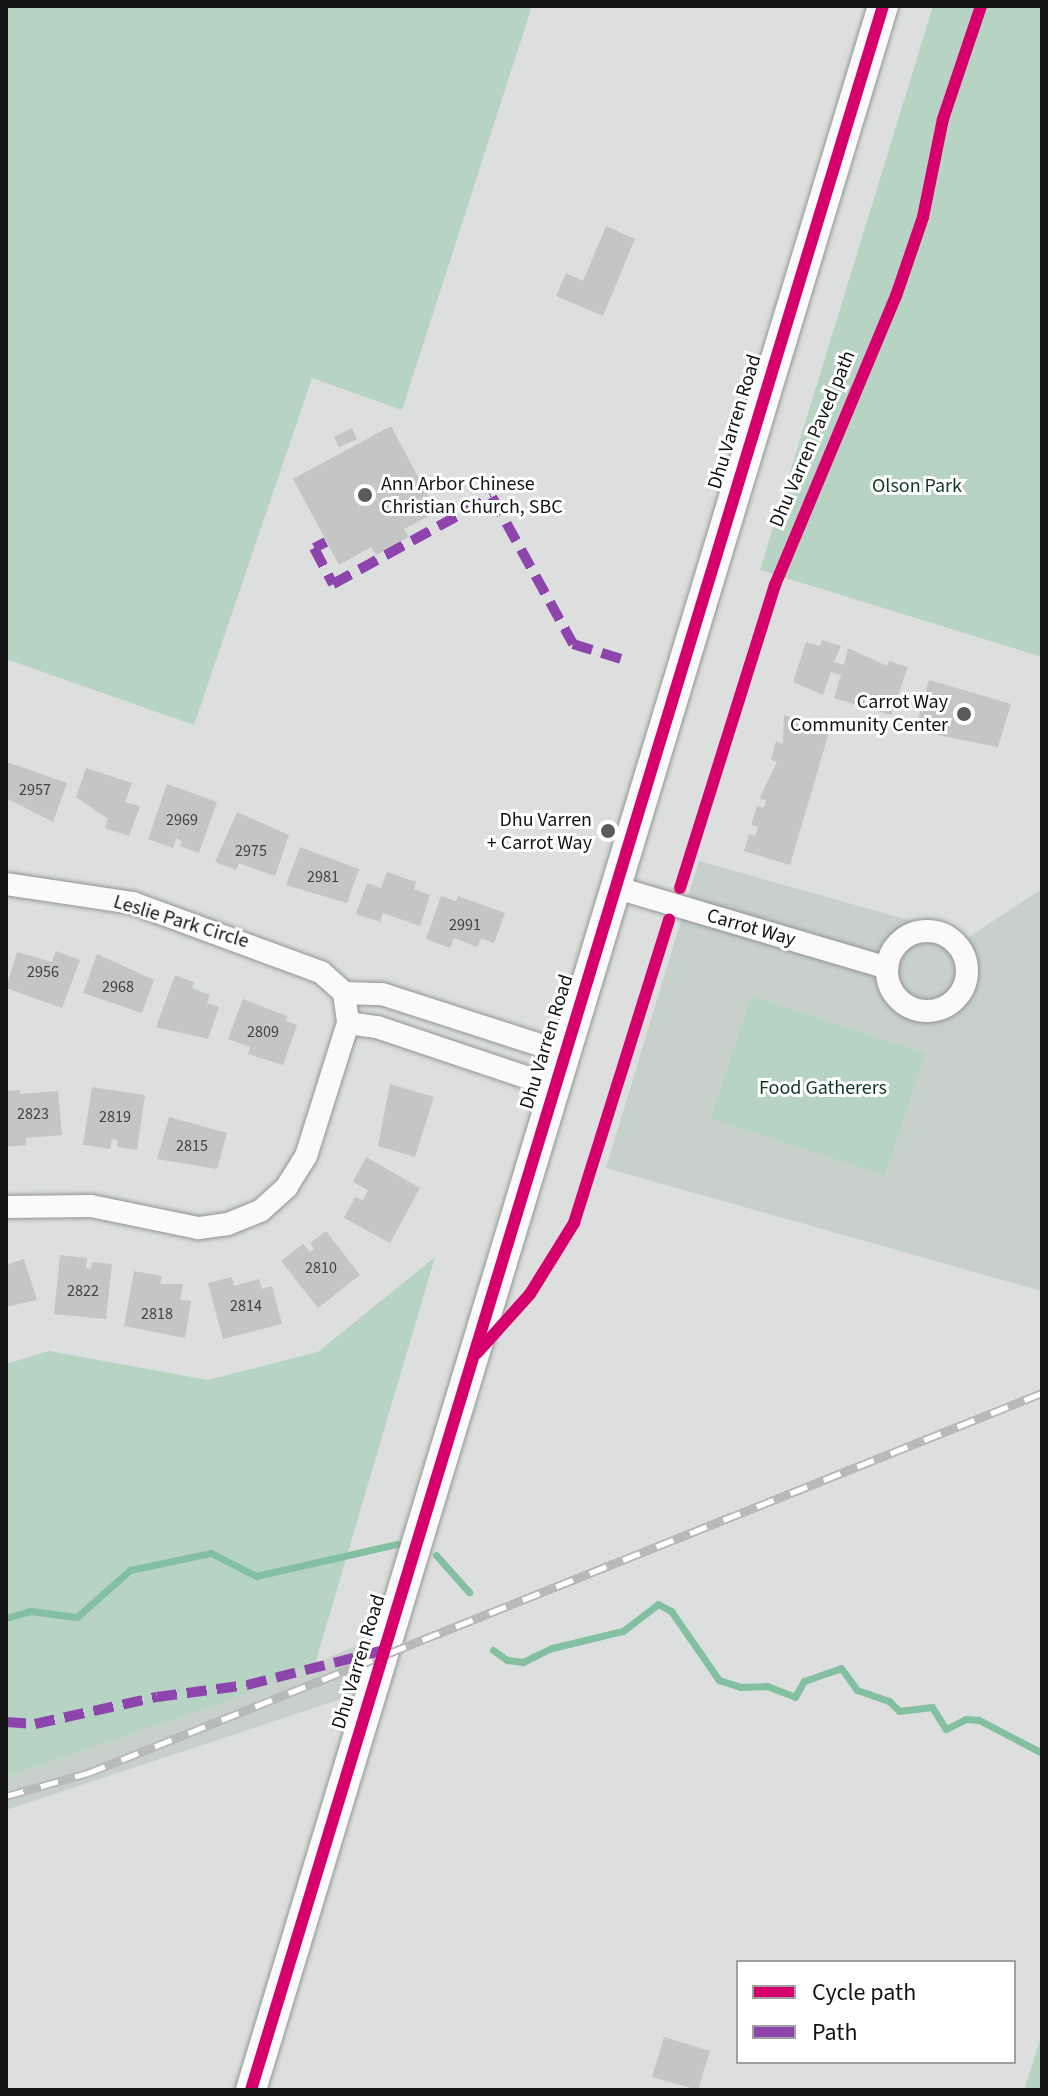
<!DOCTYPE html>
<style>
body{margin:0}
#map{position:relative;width:1048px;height:2096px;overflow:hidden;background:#dcdfdd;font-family:"Source Sans 3",sans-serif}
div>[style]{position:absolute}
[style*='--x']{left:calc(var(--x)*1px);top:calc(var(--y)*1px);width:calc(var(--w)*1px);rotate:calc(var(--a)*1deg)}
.built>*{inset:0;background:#c8d0cc}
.green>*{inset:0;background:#b6d3c3}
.stream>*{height:7px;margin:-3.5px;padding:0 3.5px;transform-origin:3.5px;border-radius:3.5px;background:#83c0a1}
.building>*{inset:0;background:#c3c6c4}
.roads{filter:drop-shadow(0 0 2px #929593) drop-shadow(0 0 2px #929593)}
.minor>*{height:22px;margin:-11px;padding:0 11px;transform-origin:11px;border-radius:11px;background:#fafafa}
.minor>.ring{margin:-11px;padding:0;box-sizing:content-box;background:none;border:22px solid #fafafa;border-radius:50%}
.secondary>*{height:30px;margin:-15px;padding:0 15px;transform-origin:15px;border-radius:15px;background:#fafafa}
.rail>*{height:9px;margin-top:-4.5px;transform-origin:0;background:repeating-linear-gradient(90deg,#fff 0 18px,#b8bab9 0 36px);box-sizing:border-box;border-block:2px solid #b8bab9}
.quiet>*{height:10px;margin-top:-5px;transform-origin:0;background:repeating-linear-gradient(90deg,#8e44ad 0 20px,transparent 0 30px)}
.cycleway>*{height:12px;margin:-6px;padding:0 6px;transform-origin:6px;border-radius:6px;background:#d6006c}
.dots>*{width:22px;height:22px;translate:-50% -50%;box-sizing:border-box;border:4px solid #fff;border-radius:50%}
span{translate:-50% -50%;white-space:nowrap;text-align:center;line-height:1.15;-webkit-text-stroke:6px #fff;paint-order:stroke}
.number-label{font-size:16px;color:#404241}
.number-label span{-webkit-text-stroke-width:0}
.street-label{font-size:20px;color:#121413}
.poi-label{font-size:20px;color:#121413}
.left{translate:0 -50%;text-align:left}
.right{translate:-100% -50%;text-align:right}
.park-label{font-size:20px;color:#113725}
.frame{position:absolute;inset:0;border:8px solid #121413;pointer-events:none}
.legend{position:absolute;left:736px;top:1960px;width:280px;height:104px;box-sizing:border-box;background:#fff;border:2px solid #a0a1a1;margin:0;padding:10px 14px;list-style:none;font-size:24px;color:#121413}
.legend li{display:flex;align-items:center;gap:16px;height:40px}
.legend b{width:40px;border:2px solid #a0a1a1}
</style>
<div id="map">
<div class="built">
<i style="clip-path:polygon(699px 861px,969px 937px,1042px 889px,1042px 1291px,606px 1168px)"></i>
<i style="clip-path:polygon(365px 1642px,350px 1696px,6px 1810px,6px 1777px,219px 1705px)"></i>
</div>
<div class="green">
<i style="clip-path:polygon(6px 6px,532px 6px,402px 410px,312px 378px,194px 725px,6px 659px)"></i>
<i style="clip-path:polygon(933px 6px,1042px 6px,1042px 657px,760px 570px)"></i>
<i style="clip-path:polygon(751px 996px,925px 1053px,885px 1175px,711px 1119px)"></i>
<i style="clip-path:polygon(435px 1257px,315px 1664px,219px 1705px,6px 1777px,6px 1364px,49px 1351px,208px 1380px,318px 1352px)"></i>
<i style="clip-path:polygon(1042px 2034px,1042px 2090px,1024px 2090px)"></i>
</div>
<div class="stream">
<i style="--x:436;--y:1555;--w:50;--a:48.3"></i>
<i style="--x:6;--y:1618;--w:25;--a:-16"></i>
<i style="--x:30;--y:1611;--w:47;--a:7.3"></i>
<i style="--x:77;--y:1617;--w:71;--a:-41.6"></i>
<i style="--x:130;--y:1570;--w:83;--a:-11.9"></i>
<i style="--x:211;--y:1553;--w:51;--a:27.1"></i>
<i style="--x:256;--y:1576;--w:145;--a:-12.8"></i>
<i style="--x:493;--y:1650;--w:17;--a:36"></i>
<i style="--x:507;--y:1660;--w:16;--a:7"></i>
<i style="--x:523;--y:1662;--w:32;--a:-26"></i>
<i style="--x:552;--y:1648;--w:73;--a:-13.5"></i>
<i style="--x:623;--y:1631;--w:44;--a:-37.6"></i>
<i style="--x:658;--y:1604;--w:15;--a:28"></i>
<i style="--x:671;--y:1611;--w:84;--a:55.2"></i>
<i style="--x:719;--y:1680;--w:23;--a:18"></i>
<i style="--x:741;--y:1687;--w:26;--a:-2"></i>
<i style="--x:767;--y:1686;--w:30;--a:21"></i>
<i style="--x:795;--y:1697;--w:18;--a:-61"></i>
<i style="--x:804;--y:1681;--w:39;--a:-19"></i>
<i style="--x:841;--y:1668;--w:27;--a:54"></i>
<i style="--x:857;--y:1690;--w:34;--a:19"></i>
<i style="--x:889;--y:1701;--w:14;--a:45"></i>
<i style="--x:899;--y:1711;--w:33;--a:-7"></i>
<i style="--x:932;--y:1707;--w:26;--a:58"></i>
<i style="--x:946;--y:1729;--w:22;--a:-27"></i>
<i style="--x:966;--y:1719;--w:13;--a:4"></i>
<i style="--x:979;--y:1720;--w:71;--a:27.6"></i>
</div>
<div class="building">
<i style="clip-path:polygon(606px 226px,635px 239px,603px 316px,556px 296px,566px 273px,583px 281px)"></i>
<i style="clip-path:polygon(391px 426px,437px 512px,404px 529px,409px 537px,376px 555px,371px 547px,339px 565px,293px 479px)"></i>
<i style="clip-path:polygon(352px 428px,357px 439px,339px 447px,334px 437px)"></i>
<i style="clip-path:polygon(822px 640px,841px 646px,834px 662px,844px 665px,848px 648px,887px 666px,889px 661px,908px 667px,891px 715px,834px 698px,841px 675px,831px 672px,823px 695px,793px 682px,806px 642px,820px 646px)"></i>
<i style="clip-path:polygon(929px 680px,1011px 704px,998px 747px,937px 735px,939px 729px,917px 723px)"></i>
<i style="clip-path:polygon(784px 715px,830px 729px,790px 865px,744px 851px,749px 834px,755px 836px,758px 827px,751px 825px,757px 806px,764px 808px,766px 800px,759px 799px,777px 762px,771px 760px,776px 741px,783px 744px)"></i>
<i style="clip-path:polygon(7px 762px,67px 783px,53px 822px,6px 798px)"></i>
<i style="clip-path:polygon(86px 768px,132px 783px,125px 802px,140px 806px,129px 836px,105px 828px,108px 819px,76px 797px)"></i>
<i style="clip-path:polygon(167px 784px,217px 802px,199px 853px,180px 846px,182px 841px,176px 838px,173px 848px,148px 839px)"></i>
<i style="clip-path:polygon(237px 812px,289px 835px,275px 876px,239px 863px,236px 870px,215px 862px)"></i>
<i style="clip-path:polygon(300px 847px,359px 869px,347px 903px,286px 885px)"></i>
<i style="clip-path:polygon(387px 872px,416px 882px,414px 889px,430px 895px,420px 926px,383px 913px,380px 922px,356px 914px,367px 883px,381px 888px)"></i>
<i style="clip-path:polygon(441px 896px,456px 901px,458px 896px,505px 913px,494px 943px,481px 938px,477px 947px,454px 938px,450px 948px,426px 939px)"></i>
<i style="clip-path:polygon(56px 951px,80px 960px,62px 1008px,6px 988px,17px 952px,52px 962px)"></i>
<i style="clip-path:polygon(97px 954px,154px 980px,142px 1013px,83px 993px)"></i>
<i style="clip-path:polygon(175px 975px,194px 982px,192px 988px,210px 995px,207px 1003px,219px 1007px,208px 1039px,156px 1027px)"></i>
<i style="clip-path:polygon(243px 999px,287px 1016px,286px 1021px,297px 1025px,283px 1065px,248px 1054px,250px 1047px,228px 1039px)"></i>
<i style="clip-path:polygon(390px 1084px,434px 1097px,415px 1157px,378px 1146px)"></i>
<i style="clip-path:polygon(92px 1087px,145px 1095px,137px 1150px,117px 1147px,118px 1140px,112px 1139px,110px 1149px,83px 1145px)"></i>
<i style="clip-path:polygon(20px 1090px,20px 1094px,58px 1091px,62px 1135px,26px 1138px,26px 1145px,6px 1147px,6px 1091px)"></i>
<i style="clip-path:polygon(169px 1117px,227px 1133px,217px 1169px,157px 1159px)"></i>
<i style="clip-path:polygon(366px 1157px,420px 1188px,390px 1243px,344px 1218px,355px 1197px,363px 1200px,368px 1190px,353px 1182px)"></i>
<i style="clip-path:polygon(326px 1231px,360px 1275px,318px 1308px,281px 1261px,303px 1244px,310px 1252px,314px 1249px,310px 1243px)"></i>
<i style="clip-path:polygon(60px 1255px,87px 1258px,86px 1268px,91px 1269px,92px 1262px,112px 1264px,106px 1319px,54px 1314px)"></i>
<i style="clip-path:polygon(24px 1259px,37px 1300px,6px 1307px,6px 1265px)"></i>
<i style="clip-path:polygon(134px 1271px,162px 1276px,160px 1284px,183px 1284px,180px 1300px,191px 1301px,185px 1338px,124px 1326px)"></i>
<i style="clip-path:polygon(232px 1277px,234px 1286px,259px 1279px,262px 1289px,272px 1286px,282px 1324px,223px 1339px,208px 1283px)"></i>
<i style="clip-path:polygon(664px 2037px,710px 2051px,698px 2090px,652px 2077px)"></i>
</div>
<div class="roads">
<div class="minor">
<i style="--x:6;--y:884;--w:128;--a:8.5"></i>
<i style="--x:133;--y:903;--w:200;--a:20.2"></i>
<i style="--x:321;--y:972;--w:31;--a:42"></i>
<i style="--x:344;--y:993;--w:30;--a:82"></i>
<i style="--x:348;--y:1023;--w:139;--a:107.5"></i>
<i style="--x:306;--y:1156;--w:36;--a:122"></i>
<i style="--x:287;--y:1187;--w:36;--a:138"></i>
<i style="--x:260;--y:1211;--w:35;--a:158"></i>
<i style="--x:228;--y:1224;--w:30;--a:172"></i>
<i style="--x:198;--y:1228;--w:109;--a:-168.4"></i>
<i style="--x:91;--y:1206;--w:85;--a:179.3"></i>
<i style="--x:614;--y:887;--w:285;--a:16.5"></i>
<i class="ring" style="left:887px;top:931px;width:58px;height:58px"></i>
<i style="--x:344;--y:993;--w:38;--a:2"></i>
<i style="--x:382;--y:994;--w:192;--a:17.9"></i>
<i style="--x:348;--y:1023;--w:29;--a:8"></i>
<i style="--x:377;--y:1027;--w:188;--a:18.6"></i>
</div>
<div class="secondary">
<i style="--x:251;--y:2090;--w:2178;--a:-73.13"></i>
</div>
</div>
<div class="rail">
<i style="--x:6;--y:1796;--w:85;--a:-15.7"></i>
<i style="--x:88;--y:1773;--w:1027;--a:-21.72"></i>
</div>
<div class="quiet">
<i style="--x:326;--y:542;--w:13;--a:153"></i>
<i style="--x:314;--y:548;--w:41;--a:62.2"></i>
<i style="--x:333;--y:584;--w:181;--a:-28.7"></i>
<i style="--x:492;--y:497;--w:168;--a:61.1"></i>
<i style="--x:573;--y:644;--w:53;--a:17.4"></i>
<i style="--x:6;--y:1722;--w:29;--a:4"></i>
<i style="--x:35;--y:1724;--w:125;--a:-12.5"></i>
<i style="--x:157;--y:1697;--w:91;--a:-7.6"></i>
<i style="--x:247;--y:1685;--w:141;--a:-14.3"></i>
</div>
<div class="cycleway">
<i style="--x:680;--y:888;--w:318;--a:-72.6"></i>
<i style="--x:775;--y:585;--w:313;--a:-67.3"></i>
<i style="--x:896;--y:296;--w:83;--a:-71.1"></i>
<i style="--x:923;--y:217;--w:100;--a:-78.5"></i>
<i style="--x:943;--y:119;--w:119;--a:-71.4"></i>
<i style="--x:477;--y:1353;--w:79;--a:-48.1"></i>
<i style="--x:530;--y:1294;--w:84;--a:-58.2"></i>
<i style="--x:574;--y:1223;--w:318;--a:-72.6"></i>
<i style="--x:251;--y:2090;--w:2178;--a:-73.13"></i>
</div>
<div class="dots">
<i style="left:365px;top:495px;background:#595b5a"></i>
<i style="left:964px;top:714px;background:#595b5a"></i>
<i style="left:608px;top:831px;background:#595b5a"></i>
</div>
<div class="number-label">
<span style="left:35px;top:790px">2957</span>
<span style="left:182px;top:820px">2969</span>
<span style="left:251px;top:851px">2975</span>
<span style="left:323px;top:877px">2981</span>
<span style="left:465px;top:925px">2991</span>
<span style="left:43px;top:972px">2956</span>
<span style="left:118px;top:987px">2968</span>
<span style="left:263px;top:1032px">2809</span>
<span style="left:33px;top:1114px">2823</span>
<span style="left:115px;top:1117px">2819</span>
<span style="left:192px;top:1146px">2815</span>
<span style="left:321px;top:1268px">2810</span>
<span style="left:83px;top:1291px">2822</span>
<span style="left:246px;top:1306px">2814</span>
<span style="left:157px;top:1314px">2818</span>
</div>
<div class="street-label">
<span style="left:735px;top:422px;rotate:-73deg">Dhu Varren Road</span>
<span style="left:813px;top:439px;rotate:-67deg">Dhu Varren Paved path</span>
<span style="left:181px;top:922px;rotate:17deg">Leslie Park Circle</span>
<span style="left:751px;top:928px;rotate:16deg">Carrot Way</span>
<span style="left:547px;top:1042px;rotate:-73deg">Dhu Varren Road</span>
<span style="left:359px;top:1662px;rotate:-73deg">Dhu Varren Road</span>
</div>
<div class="poi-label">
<span class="left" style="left:381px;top:496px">Ann Arbor Chinese<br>Christian Church, SBC</span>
<span class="right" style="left:948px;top:714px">Carrot Way<br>Community Center</span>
<span class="right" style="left:592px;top:832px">Dhu Varren<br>+ Carrot Way</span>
</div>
<div class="park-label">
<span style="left:917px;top:486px">Olson Park</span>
<span style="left:823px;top:1088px">Food Gatherers</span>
</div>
<div class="frame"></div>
<ul class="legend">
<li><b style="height:10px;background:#d6006c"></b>Cycle path</li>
<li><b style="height:10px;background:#8e44ad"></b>Path</li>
</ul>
</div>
